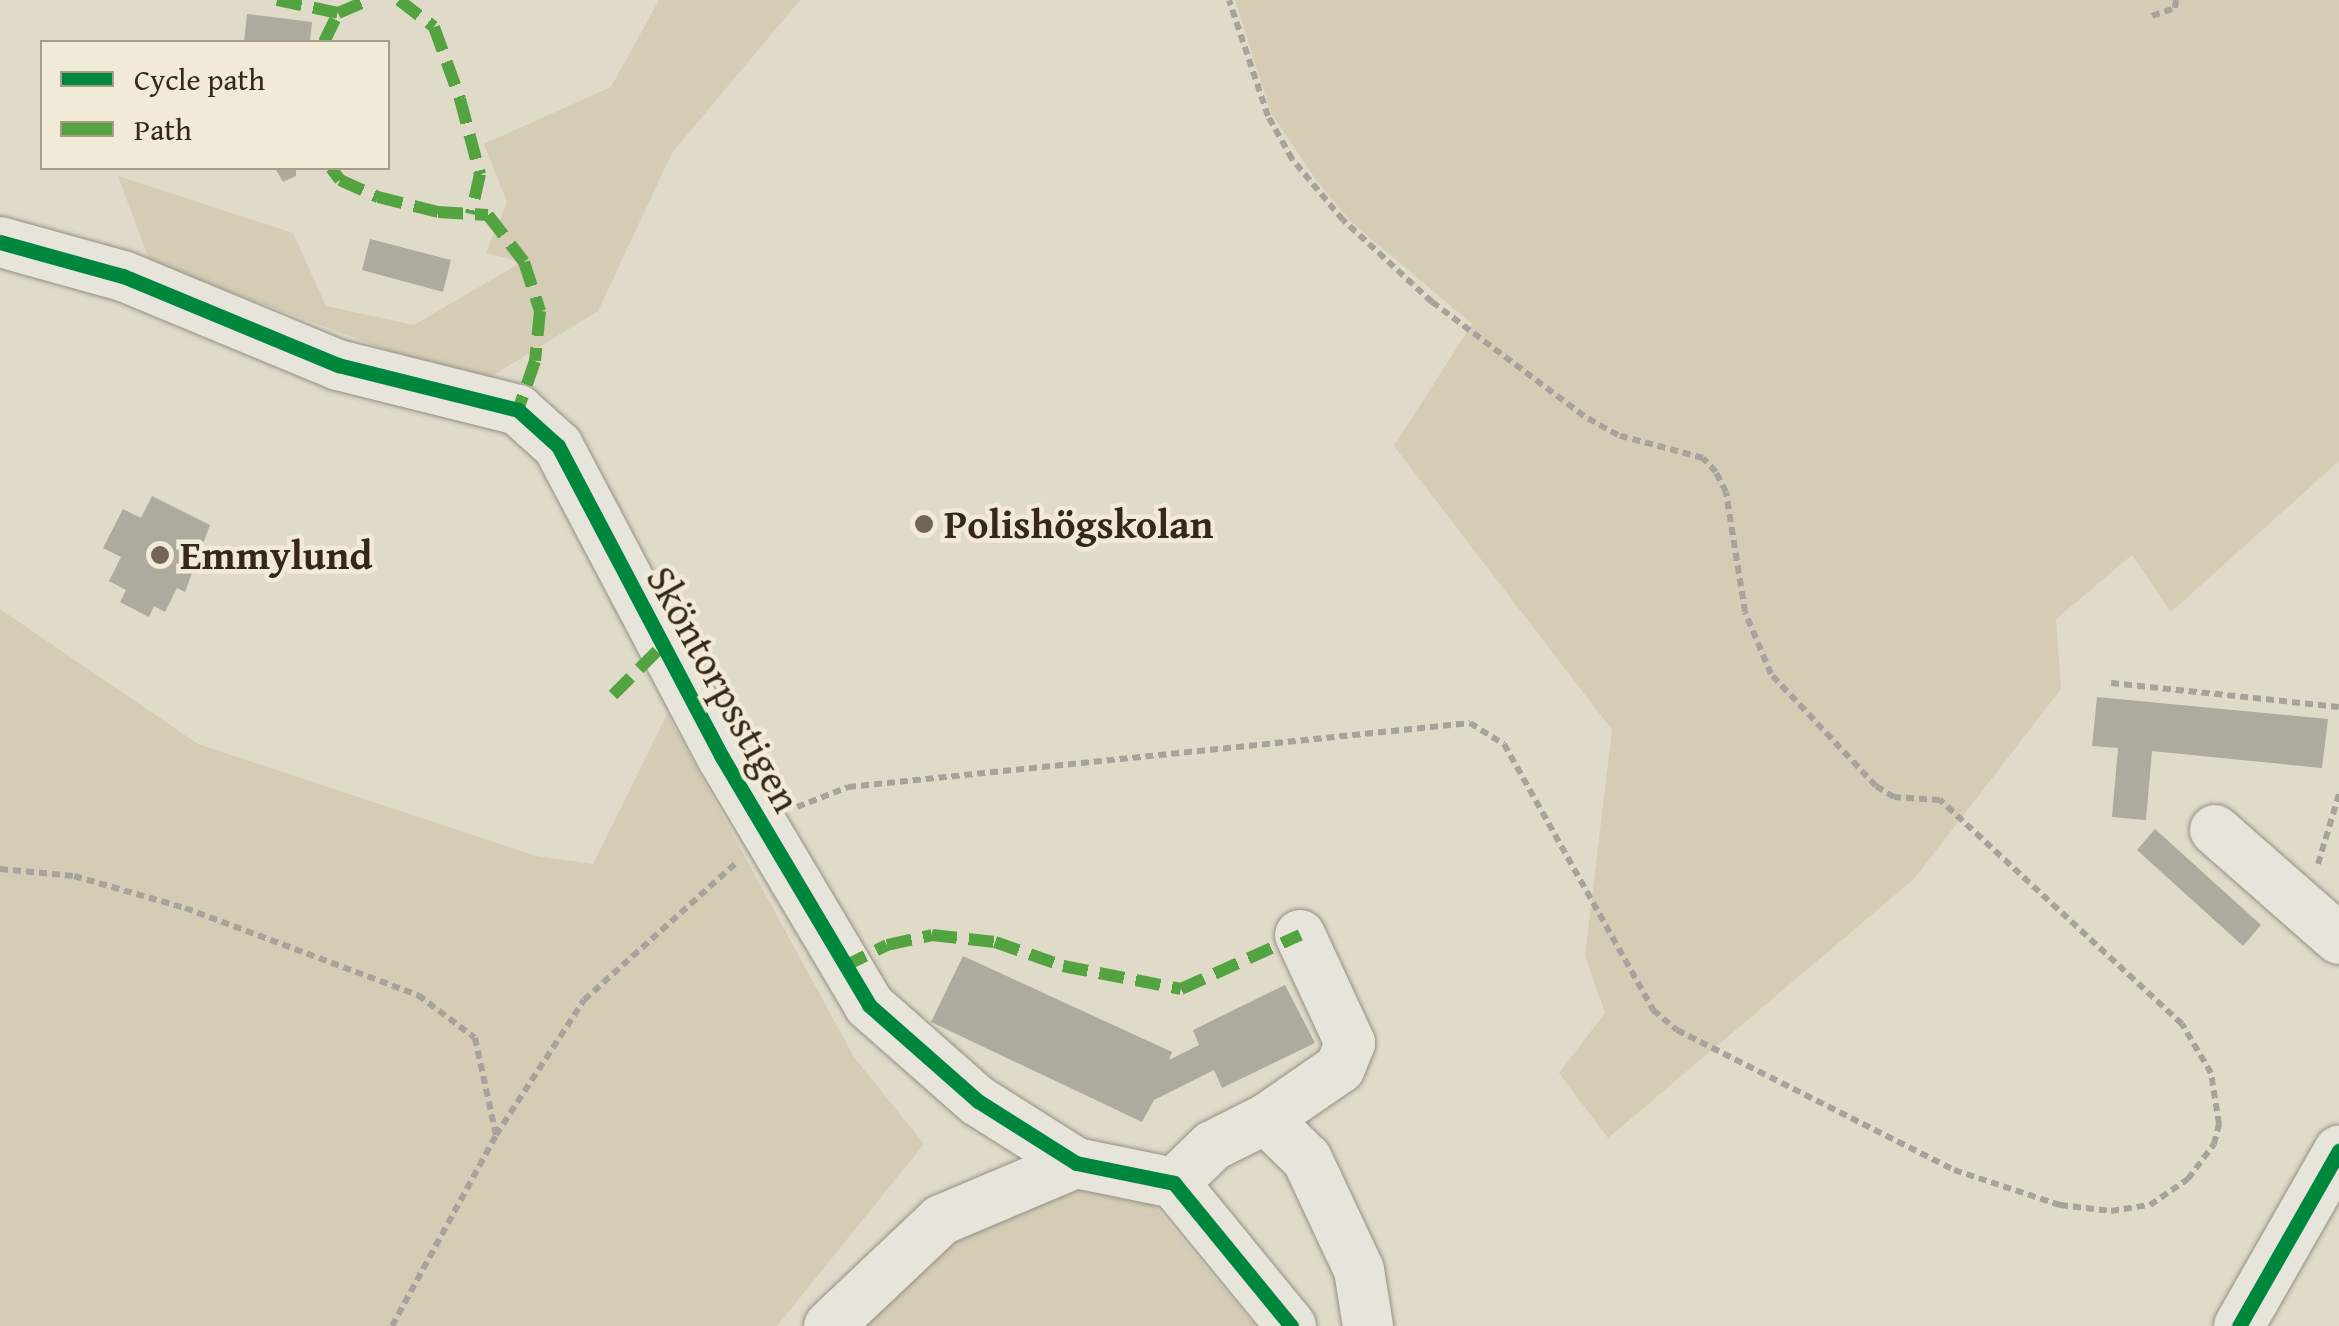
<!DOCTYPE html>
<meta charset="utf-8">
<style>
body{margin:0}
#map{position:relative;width:2339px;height:1326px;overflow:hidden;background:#e0dac9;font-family:"Gentium Book Plus",serif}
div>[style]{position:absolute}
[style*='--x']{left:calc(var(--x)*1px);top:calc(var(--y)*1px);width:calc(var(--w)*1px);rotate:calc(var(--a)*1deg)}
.green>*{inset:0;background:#d4ccb4}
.building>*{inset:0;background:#afaa9e}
.path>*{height:6px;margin-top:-3px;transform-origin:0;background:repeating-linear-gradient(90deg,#a7a39b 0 8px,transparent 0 13px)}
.roads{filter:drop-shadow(0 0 2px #959084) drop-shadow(0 0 2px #959084)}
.minor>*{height:50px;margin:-25px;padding:0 25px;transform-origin:25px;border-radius:25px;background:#e7e4dc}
.quiet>*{height:12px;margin-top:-6px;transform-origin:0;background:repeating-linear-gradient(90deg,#53a340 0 25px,transparent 0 37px)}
.cycleway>*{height:15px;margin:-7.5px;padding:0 7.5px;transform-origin:7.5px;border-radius:7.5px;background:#00873e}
.dots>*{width:28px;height:28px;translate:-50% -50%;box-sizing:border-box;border:5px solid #f1ead6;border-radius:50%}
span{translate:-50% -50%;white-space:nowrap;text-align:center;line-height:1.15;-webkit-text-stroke:9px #f1ead6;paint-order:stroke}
.poi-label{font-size:40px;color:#352818;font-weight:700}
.left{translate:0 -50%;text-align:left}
.street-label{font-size:40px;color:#352818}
.legend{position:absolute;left:40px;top:40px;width:350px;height:130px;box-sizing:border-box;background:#f1ead6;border:2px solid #a69c8a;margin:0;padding:12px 18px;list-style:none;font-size:30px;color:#352818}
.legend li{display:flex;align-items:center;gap:20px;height:50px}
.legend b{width:50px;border:2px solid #a69c8a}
</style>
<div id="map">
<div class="green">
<i style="clip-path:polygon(659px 0,800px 0,672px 153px,598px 311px,479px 384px,150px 262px,118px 176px,293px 233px,326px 306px,414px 325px,522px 262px,486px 253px,507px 202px,484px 144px,611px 87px)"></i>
<i style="clip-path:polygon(1235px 0,2339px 0,2339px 461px,2171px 612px,2132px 555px,2056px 619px,2061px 689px,1914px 879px,1608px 1138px,1559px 1073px,1605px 1013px,1585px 956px,1612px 730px,1394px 446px,1472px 324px,1349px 220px,1316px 180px,1271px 113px)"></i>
<i style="clip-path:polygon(0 609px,198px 744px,536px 856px,593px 864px,667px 714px,854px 1057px,924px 1144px,777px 1326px,0 1326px)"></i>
<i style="clip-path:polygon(1092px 1189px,1150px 1201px,1255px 1326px,857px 1326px,944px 1239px,1017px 1197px)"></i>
</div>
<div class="building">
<i style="clip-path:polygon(247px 14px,312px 22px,310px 42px,244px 42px)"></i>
<i style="clip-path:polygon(275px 168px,296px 168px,296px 176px,283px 182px)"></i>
<i style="clip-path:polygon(370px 239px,451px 260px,443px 292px,362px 270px)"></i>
<i style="clip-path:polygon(152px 496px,210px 525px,185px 592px,177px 588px,165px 612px,154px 606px,149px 617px,120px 602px,126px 590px,109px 581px,121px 557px,103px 548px,123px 509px,141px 518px)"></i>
<i style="clip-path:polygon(2097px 697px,2328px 719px,2322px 768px,2152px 751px,2146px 820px,2112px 817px,2118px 748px,2092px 746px)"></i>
<i style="clip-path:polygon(2155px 829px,2261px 925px,2243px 946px,2137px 850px)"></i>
<i style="clip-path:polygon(963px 956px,1172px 1052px,1169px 1060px,1199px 1045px,1193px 1030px,1285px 985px,1315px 1043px,1222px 1088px,1214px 1070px,1154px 1100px,1142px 1122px,931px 1022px)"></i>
</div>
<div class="path">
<i style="--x:2152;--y:16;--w:24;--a:-19"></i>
<i style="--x:2175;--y:8;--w:8;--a:-83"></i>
<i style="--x:2111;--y:683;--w:229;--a:6"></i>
<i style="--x:797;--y:807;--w:55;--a:-21.4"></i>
<i style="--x:848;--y:787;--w:625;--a:-5.87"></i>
<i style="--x:1470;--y:723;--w:40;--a:32"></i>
<i style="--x:1504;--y:744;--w:305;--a:60.7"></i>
<i style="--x:1653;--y:1010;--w:31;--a:40"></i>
<i style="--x:1677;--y:1030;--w:310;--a:26.8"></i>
<i style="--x:1954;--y:1170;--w:112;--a:18.3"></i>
<i style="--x:2060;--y:1205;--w:51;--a:6.7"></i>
<i style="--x:2111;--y:1211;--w:39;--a:-9"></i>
<i style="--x:2150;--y:1205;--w:46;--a:-34.4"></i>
<i style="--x:2188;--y:1179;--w:44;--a:-53.4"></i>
<i style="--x:2214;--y:1144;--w:21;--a:-76"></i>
<i style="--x:2219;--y:1124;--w:52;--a:-98.9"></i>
<i style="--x:2211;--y:1073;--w:57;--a:-120.6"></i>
<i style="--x:2182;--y:1024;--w:330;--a:-137.2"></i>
<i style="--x:1940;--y:800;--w:46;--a:-176.3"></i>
<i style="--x:1894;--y:797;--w:21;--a:-149"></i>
<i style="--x:1876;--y:786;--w:154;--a:-133.2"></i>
<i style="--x:1771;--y:674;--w:67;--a:-112.8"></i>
<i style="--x:1745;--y:612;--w:121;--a:-99"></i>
<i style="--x:1726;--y:492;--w:22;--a:-117"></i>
<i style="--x:1716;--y:472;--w:19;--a:-133"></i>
<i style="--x:1703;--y:458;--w:88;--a:-164.9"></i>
<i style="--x:1618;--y:435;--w:39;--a:-151"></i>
<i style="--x:1584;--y:416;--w:190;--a:-143.1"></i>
<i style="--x:1432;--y:302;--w:121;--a:-137.3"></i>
<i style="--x:1343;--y:220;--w:80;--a:-129.9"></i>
<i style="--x:1292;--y:159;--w:49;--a:-119.2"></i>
<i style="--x:1268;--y:116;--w:122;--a:-108.6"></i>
<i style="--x:2318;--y:864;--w:73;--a:-73.3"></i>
<i style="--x:0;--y:869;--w:74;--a:5.4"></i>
<i style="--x:74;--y:876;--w:116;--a:16.1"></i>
<i style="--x:185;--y:908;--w:249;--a:20.5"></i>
<i style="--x:418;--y:995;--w:71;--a:37"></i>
<i style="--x:475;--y:1038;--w:99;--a:77.8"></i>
<i style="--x:496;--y:1135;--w:161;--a:-56.9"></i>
<i style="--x:584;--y:1000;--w:205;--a:-42"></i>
<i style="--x:392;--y:1326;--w:217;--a:-61.4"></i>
</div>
<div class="roads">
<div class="minor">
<i style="--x:0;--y:242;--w:128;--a:15.5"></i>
<i style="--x:123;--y:276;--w:233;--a:22.5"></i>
<i style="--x:338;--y:365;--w:186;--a:14"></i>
<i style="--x:518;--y:410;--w:54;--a:42"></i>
<i style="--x:558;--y:446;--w:352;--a:62.2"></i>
<i style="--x:722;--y:757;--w:288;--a:59.3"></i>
<i style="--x:869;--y:1005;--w:145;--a:41.4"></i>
<i style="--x:978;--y:1101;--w:116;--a:32.3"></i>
<i style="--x:1076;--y:1163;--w:100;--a:11.5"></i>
<i style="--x:1174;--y:1183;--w:185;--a:50.7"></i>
<i style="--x:2215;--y:830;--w:165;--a:41.3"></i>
<i style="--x:1266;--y:1119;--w:90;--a:-34.6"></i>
<i style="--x:1340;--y:1068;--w:27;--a:-68"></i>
<i style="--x:1350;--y:1043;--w:119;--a:-114.8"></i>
<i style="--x:1174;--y:1183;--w:53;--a:-44.2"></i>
<i style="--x:1212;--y:1146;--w:60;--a:-26.6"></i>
<i style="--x:1266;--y:1119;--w:57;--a:44.3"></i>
<i style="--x:1307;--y:1159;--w:123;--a:64.9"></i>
<i style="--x:1359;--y:1270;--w:57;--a:80.9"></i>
<i style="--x:829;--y:1326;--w:154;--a:-43.4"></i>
<i style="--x:941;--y:1220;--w:147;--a:-22.9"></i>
<i style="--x:2239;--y:1326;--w:202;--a:-60.3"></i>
</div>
</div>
<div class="quiet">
<i style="--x:277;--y:0;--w:62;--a:12"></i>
<i style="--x:399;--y:0;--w:44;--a:37.6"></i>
<i style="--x:434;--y:27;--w:77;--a:70.1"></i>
<i style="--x:460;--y:99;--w:78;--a:75.1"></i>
<i style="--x:480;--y:174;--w:41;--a:102.7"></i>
<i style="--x:324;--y:42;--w:32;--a:-64"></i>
<i style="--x:338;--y:13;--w:33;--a:-23"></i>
<i style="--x:331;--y:168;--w:15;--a:53"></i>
<i style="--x:340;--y:180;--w:42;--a:24.1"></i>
<i style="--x:378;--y:197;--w:62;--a:14"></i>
<i style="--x:438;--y:212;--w:50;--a:3.4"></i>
<i style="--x:488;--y:215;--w:59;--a:52.5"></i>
<i style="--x:524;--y:262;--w:52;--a:71.9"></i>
<i style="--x:540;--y:311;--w:50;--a:95.7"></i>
<i style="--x:535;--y:361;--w:52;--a:109.1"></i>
<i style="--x:613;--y:695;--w:69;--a:-45"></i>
<i style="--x:843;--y:967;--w:49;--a:-26.6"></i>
<i style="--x:887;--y:945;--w:46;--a:-12.5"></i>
<i style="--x:932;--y:935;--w:63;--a:6.3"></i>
<i style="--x:995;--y:942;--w:72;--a:19.4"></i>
<i style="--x:1063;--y:966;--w:120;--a:11"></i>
<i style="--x:1181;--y:989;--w:131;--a:-24.4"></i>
</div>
<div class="cycleway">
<i style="--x:0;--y:242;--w:128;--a:15.5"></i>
<i style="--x:123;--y:276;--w:233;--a:22.5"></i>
<i style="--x:338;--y:365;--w:186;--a:14"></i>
<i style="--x:518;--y:410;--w:54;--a:42"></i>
<i style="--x:558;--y:446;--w:352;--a:62.2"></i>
<i style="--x:722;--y:757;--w:288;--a:59.3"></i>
<i style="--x:869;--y:1005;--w:145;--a:41.4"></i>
<i style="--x:978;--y:1101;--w:116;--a:32.3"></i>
<i style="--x:1076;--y:1163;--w:100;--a:11.5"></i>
<i style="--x:1174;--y:1183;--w:185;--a:50.7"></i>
<i style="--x:2239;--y:1326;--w:202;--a:-60.3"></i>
</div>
<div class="dots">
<i style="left:924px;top:524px;background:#716656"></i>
<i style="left:160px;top:555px;background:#716656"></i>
</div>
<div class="poi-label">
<span class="left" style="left:944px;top:524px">Polishögskolan</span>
<span class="left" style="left:180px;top:555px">Emmylund</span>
</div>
<div class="street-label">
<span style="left:724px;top:689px;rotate:61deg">Sköntorpsstigen</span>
</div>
<ul class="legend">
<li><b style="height:12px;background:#00873e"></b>Cycle path</li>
<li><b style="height:12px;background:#53a340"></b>Path</li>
</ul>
</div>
